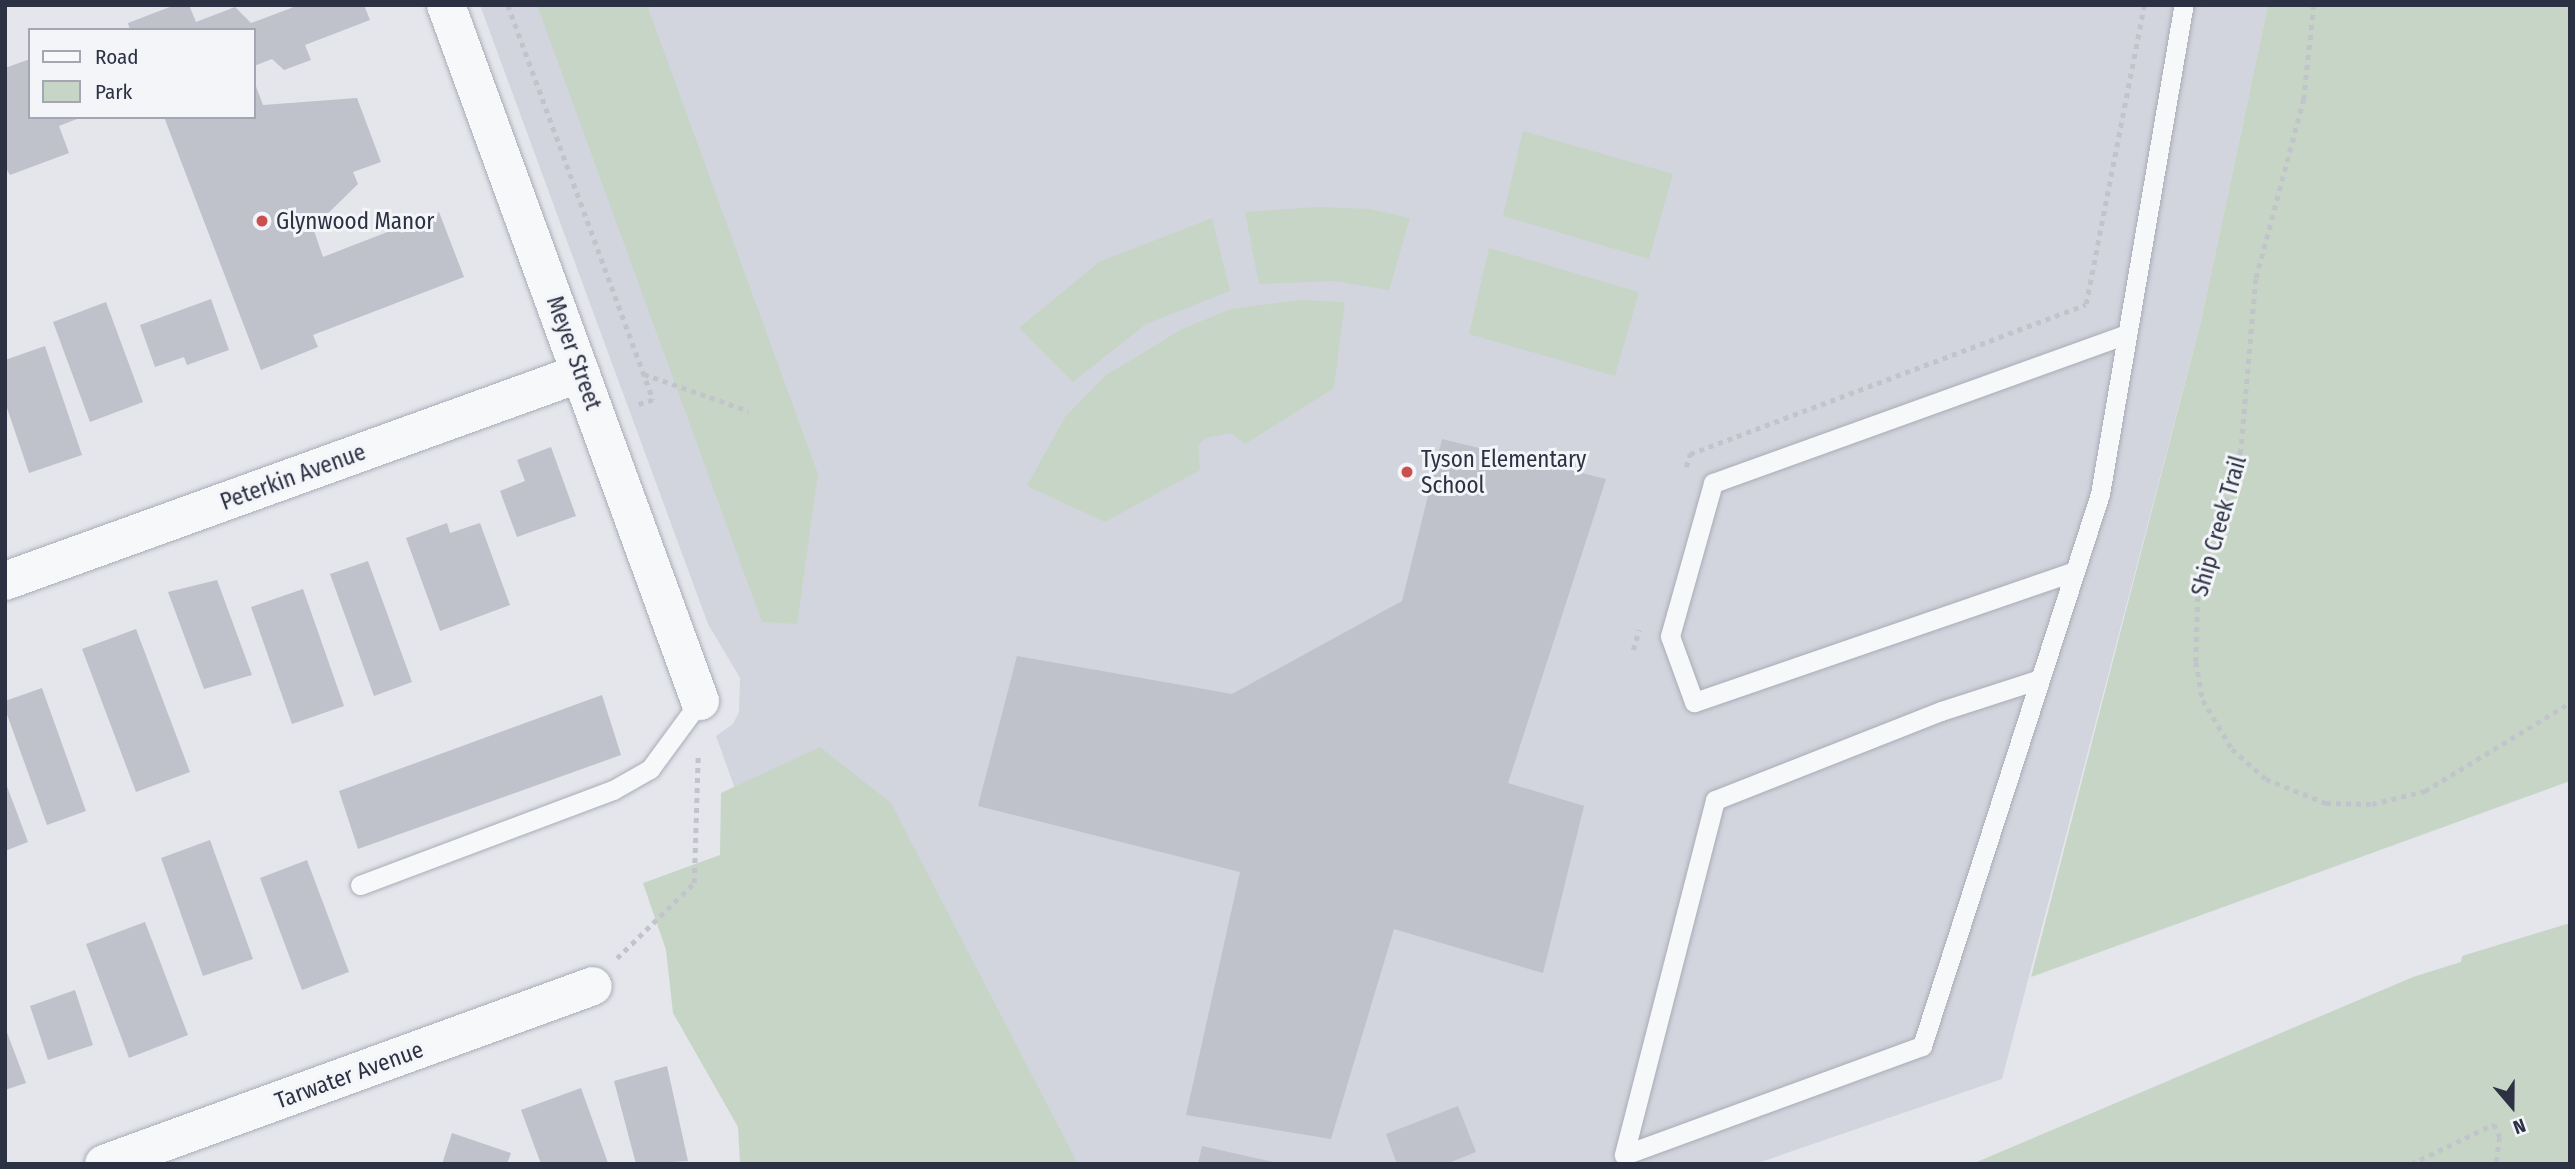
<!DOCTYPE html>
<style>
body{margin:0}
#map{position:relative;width:2575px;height:1169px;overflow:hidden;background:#e4e6ec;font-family:"Fira Sans Condensed",sans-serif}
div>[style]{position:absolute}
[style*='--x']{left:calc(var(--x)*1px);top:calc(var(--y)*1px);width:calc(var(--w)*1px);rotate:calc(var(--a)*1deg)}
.built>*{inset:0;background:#d2d5dd}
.green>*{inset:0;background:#c7d5c6}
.building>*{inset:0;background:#bfc1cb}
.path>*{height:4.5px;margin-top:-2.25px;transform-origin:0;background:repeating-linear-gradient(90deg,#c2c4cb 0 5px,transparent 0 10px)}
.roads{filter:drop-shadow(0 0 2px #a9acb6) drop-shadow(0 0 2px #a9acb6)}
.lane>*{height:19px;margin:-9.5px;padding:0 9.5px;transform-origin:9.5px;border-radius:9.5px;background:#f7f8fa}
.street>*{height:38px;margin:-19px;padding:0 19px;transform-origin:19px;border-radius:19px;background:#f7f8fa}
.dots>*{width:19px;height:19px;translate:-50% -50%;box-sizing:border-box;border:4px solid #f4f5f9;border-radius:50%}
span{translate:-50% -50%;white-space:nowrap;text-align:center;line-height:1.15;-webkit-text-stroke:6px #f4f5f9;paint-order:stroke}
.poi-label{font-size:23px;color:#2c3144}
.left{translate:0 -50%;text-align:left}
.street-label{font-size:23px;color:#2c3144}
.frame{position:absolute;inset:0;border:7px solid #2c3144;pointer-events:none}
.legend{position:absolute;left:28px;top:28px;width:228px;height:91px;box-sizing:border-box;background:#f4f5f9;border:2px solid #a4a7b1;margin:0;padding:9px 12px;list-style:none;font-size:21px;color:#2c3144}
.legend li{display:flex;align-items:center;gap:14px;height:35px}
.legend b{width:35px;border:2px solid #a4a7b1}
.north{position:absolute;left:2477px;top:1071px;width:70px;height:70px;-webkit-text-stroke:5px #f4f5f9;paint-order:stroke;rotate:160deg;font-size:19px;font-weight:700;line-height:28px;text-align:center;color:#2c3144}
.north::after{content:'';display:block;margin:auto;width:24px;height:32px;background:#2c3144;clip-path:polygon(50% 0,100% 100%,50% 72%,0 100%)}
</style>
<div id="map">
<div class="built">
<i style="clip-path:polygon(480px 5px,2268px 5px,2201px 321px,2002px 1079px,1755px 1164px,870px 1164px,716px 736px,733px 724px,739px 712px,740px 678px,708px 624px)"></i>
</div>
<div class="green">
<i style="clip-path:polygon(537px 5px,647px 5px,818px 474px,797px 624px,762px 622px)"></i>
<i style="clip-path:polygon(2268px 5px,2570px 5px,2570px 781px,2031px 977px,2201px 321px)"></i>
<i style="clip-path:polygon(1523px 131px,1673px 174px,1649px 259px,1503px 216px)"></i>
<i style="clip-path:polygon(1317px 207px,1370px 209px,1410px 218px,1389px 290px,1335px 281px,1259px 284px,1245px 212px)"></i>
<i style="clip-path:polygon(1212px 218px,1230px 291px,1146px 324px,1073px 382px,1019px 328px,1099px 262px)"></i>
<i style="clip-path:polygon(1489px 248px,1639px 292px,1615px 376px,1469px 334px)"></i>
<i style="clip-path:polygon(1300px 300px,1345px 302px,1334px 388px,1245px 444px,1231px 433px,1206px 438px,1198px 445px,1200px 470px,1105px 522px,1027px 486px,1065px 417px,1105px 376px,1182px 329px,1231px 309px)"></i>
<i style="clip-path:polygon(820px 747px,891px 803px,1078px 1164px,740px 1164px,738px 1127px,673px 1013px,666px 950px,643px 883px,720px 855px,721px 793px)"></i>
<i style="clip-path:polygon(2570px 923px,2570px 1164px,1972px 1164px,2413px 977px,2461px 962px,2462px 956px)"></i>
</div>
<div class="building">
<i style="clip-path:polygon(175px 5px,189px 5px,196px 22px,235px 7px,251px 23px,299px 5px,364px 5px,370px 20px,305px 45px,311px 60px,284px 70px,272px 59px,254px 66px,254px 30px,130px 30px,128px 23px)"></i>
<i style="clip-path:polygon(30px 59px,30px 117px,82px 117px,59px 126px,69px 153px,10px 175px,5px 167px,5px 68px)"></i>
<i style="clip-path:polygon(254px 81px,263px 105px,357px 98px,381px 162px,353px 172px,358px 184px,313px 228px,323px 257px,439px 212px,464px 277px,313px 335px,318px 347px,261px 370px,164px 117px,254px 117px)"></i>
<i style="clip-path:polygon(211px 299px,229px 350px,187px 365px,184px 357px,155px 367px,140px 325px)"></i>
<i style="clip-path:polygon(106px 302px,143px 402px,90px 422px,53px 322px)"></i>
<i style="clip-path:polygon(45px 346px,82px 455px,29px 473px,5px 402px,5px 360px)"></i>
<i style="clip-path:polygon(1442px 439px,1606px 479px,1508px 783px,1584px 806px,1543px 973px,1394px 929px,1331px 1139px,1186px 1115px,1240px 872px,978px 806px,1017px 656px,1232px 694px,1402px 601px)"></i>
<i style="clip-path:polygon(551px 447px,576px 516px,517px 537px,500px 491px,525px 481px,517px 460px)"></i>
<i style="clip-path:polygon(447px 523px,450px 533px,480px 523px,510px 605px,440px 631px,406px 538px)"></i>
<i style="clip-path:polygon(368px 561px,412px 682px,374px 696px,330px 574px)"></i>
<i style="clip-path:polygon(217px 580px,252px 675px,204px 689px,168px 592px)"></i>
<i style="clip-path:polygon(303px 589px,344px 706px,292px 724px,251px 607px)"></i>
<i style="clip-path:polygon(136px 629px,190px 772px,136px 792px,82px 649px)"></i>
<i style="clip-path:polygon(42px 688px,86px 811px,47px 825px,5px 709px,5px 701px)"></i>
<i style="clip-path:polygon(602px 695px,621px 755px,358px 849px,339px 791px)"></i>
<i style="clip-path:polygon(5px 781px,28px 842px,5px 851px)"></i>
<i style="clip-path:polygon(210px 840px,253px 959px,203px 976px,161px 858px)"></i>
<i style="clip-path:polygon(307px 860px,349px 972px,302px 990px,260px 878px)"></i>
<i style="clip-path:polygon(145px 922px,188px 1035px,129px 1058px,86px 944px)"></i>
<i style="clip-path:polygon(75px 990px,93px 1045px,48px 1060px,30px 1006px)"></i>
<i style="clip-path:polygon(5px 1027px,26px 1083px,5px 1090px)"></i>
<i style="clip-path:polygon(667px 1066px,688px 1161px,636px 1164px,614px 1081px)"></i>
<i style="clip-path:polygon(581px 1088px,608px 1163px,541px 1164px,521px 1110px)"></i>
<i style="clip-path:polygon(1458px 1106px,1476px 1152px,1446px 1164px,1397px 1164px,1386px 1134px)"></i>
<i style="clip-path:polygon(452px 1133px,511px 1153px,507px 1164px,442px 1164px)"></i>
<i style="clip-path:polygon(1202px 1146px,1278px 1163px,1278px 1164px,1198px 1164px)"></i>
</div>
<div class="path">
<i style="--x:508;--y:5;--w:421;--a:69.8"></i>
<i style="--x:653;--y:400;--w:20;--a:162"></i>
<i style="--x:2314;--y:5;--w:95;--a:96.1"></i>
<i style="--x:2304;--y:99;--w:186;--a:104.9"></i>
<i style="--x:2256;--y:279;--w:172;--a:95"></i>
<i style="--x:2241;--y:450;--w:153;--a:106.3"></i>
<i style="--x:2198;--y:597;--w:65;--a:91.8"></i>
<i style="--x:2196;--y:662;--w:39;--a:80"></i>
<i style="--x:2203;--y:700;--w:57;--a:59.4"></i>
<i style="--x:2232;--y:749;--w:45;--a:41.4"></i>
<i style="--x:2266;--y:779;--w:65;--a:21.8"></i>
<i style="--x:2326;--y:803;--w:46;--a:1.2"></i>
<i style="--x:2372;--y:804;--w:55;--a:-13.8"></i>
<i style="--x:2425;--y:791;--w:170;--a:-31.3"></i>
<i style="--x:644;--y:374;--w:111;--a:19.4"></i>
<i style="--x:1686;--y:467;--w:14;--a:-73"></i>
<i style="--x:1690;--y:454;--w:423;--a:-20.7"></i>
<i style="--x:2086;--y:304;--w:305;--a:-79"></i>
<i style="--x:1633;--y:650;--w:21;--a:-73"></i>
<i style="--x:617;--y:958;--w:107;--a:-44.2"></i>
<i style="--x:694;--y:883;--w:128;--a:-88.2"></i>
<i style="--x:2411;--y:1164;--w:92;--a:-25.7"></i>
<i style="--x:2494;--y:1124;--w:14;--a:65"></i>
<i style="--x:2500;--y:1137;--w:27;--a:98"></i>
</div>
<div class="roads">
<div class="lane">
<i style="--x:2075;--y:571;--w:403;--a:161"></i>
<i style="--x:1694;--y:702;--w:70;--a:-110"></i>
<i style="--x:1670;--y:636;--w:159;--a:-74.3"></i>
<i style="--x:1713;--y:483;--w:438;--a:-19.8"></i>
<i style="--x:2040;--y:679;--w:104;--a:162.1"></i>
<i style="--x:1941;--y:711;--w:243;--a:158.5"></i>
<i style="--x:1715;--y:800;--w:366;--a:104.4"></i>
<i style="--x:1624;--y:1155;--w:317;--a:-20.1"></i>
<i style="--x:1922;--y:1046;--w:580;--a:-72.13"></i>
<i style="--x:2100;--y:494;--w:496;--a:-80.3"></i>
<i style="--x:360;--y:885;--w:270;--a:-20.6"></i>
<i style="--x:613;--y:790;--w:43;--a:-29.6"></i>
<i style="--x:650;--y:769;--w:84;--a:-53.7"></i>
</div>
<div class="street">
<i style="--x:446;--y:5;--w:741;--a:69.95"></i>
<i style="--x:5;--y:581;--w:612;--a:-19.86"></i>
<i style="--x:104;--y:1164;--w:520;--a:-20"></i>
</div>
</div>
<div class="dots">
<i style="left:262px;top:221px;background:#ca5050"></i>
<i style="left:1407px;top:472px;background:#ca5050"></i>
</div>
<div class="poi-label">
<span class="left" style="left:276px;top:221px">Glynwood Manor</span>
<span class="left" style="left:1421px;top:472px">Tyson Elementary<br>School</span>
</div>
<div class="street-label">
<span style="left:574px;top:353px;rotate:70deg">Meyer Street</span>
<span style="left:293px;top:477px;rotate:-20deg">Peterkin Avenue</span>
<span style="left:2219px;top:526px;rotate:-74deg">Ship Creek Trail</span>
<span style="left:349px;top:1075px;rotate:-20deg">Tarwater Avenue</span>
</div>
<div class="frame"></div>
<ul class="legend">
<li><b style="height:9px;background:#f7f8fa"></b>Road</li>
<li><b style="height:19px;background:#c7d5c6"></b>Park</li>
</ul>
<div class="north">N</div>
</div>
